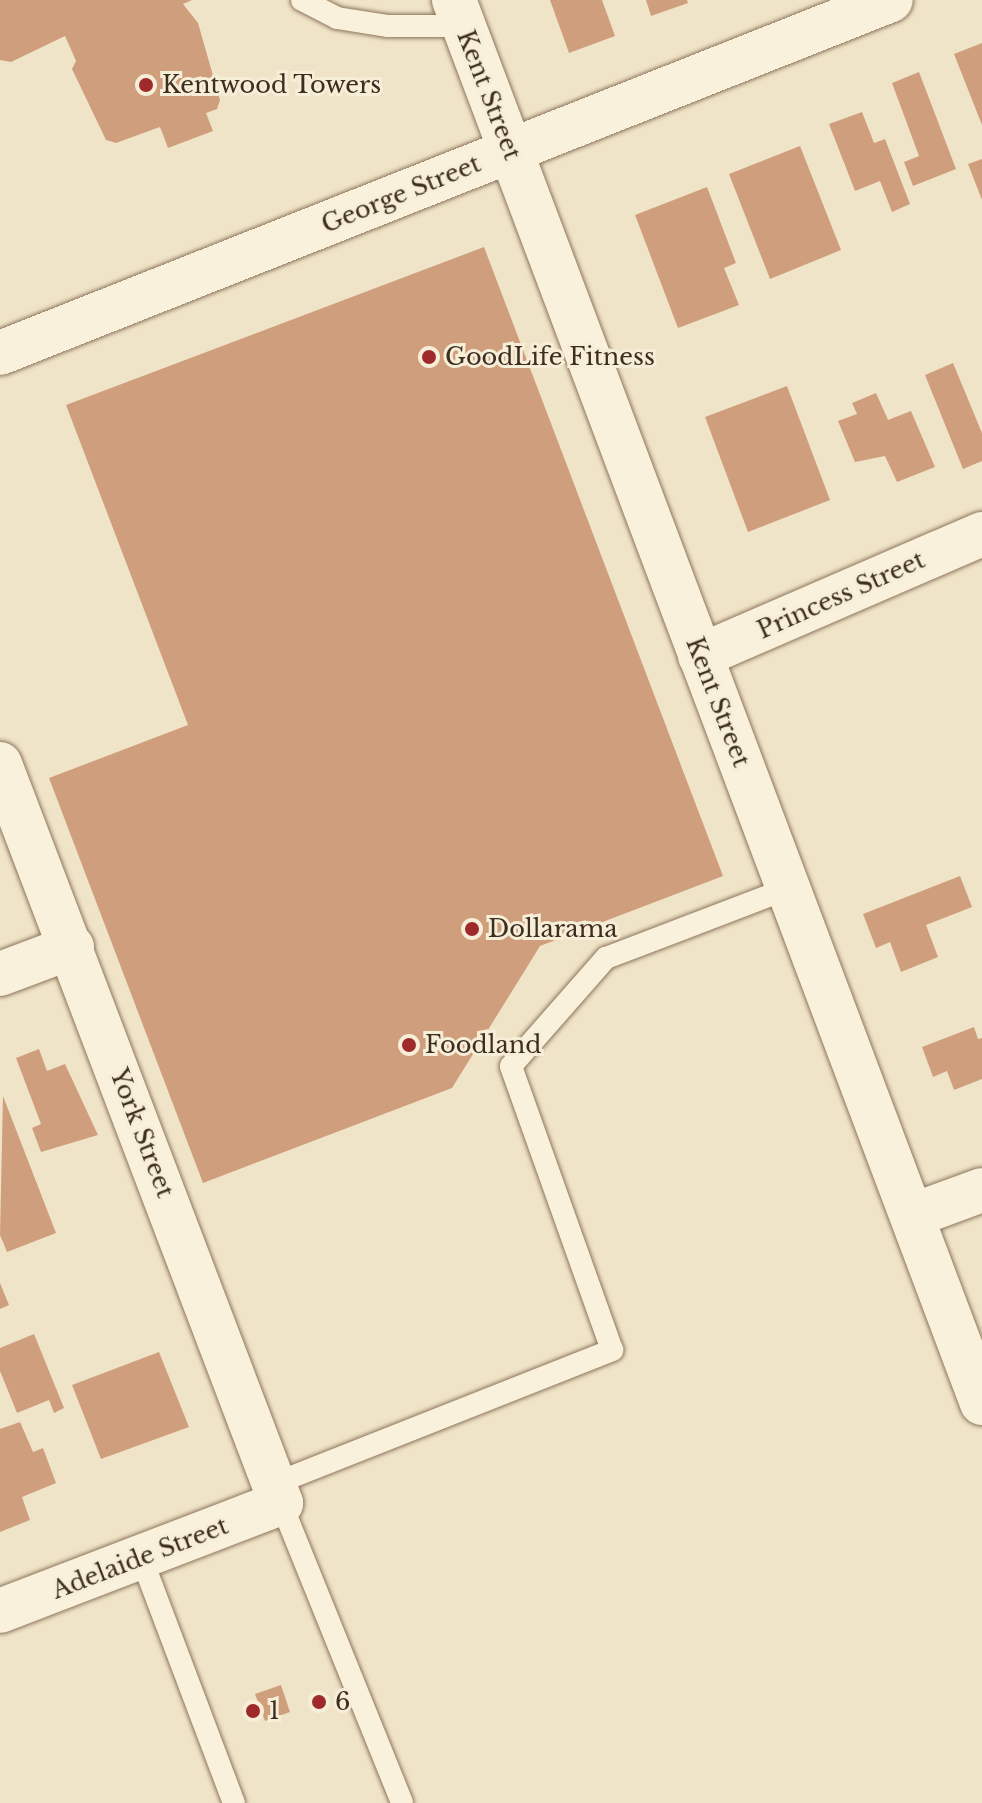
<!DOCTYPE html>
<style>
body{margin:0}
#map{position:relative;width:982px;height:1803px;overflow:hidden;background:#f0e4c8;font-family:"Libre Baskerville",serif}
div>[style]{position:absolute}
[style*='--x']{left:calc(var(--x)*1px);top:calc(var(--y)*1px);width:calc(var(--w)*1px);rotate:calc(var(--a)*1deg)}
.building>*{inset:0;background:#cf9f7d}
.roads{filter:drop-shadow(0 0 2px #8d765c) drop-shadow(0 0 2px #8d765c)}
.service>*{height:22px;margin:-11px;padding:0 11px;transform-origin:11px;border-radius:11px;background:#faf1dc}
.minor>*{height:44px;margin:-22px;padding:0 22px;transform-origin:22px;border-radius:22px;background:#faf1dc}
.dots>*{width:22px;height:22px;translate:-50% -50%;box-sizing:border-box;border:4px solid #f7eed8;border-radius:50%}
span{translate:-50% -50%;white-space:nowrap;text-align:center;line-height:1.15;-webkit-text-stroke:6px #f7eed8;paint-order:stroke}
.poi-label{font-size:24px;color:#3d2e20}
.left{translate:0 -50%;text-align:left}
.street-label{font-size:24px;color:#3d2e20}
</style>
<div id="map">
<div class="building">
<i style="clip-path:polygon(0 0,192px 0,183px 4px,198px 23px,220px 100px,217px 109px,206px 113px,213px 131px,168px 148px,160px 127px,116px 143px,106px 140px,72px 69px,76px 61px,65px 36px,11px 62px,0 60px)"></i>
<i style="clip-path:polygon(550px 0,602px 0,615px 36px,569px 53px)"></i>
<i style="clip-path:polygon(646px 0,687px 0,688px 3px,651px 16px)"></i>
<i style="clip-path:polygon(982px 43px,982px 125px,954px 54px)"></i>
<i style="clip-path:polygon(919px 72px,956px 169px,913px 186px,904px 162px,919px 156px,892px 83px)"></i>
<i style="clip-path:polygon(862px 112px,874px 143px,885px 139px,910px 204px,892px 212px,880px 181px,855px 191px,829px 124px)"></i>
<i style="clip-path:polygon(800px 146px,841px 250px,770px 279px,729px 174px)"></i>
<i style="clip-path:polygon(982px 159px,982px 200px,968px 164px)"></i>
<i style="clip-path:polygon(707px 187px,736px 263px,724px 268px,739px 305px,678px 328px,635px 215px)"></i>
<i style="clip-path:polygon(484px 247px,723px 876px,540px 946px,452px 1088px,203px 1183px,49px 778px,188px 725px,66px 405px)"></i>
<i style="clip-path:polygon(953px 363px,982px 433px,982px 461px,963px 469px,925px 375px)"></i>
<i style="clip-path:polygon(787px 386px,830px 500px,748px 532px,705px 417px)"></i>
<i style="clip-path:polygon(876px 393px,888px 420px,911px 411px,935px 467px,897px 482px,885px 456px,855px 462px,838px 421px,857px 414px,852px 403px)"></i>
<i style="clip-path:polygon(960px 876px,972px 907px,926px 925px,938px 957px,901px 972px,890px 942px,876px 948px,863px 914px)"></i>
<i style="clip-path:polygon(974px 1027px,978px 1039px,982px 1038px,982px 1079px,954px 1090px,947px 1071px,933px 1077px,922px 1047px)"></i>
<i style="clip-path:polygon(39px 1049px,47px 1071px,65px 1064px,98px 1135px,41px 1152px,32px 1128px,41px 1124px,16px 1058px)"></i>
<i style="clip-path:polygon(3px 1096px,56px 1233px,7px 1252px,0 1235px)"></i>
<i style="clip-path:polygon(0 1283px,9px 1305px,0 1309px)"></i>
<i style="clip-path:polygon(34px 1334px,64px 1408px,54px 1413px,49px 1400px,17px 1413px,0 1371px,0 1348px)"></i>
<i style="clip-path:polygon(159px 1352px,189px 1427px,101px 1459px,72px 1385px)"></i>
<i style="clip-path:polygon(20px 1422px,33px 1452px,43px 1448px,56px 1483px,22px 1497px,30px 1520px,0 1532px,0 1429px)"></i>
<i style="clip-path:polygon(281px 1685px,290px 1712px,265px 1721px,255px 1694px)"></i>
</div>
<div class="roads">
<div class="service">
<i style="--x:302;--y:0;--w:39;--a:27"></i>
<i style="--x:337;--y:18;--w:52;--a:8.9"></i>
<i style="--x:388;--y:26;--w:75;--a:0"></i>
<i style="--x:274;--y:1484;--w:364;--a:-21.6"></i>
<i style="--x:612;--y:1350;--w:301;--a:-109.6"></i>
<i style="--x:511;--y:1066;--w:144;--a:-48.7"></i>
<i style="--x:606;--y:958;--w:196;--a:-20.9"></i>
<i style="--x:281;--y:1503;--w:323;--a:68"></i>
<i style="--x:141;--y:1557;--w:263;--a:69.3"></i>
</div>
<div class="minor">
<i style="--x:454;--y:0;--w:1499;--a:69.38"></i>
<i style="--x:0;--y:353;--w:958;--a:-21.61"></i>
<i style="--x:700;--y:656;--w:307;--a:-23.4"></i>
<i style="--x:0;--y:764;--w:791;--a:69.18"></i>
<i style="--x:281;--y:1503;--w:301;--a:159"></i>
<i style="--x:0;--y:974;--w:77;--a:-20.6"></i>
<i style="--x:914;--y:1215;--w:72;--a:-20.2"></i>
</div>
</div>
<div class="dots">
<i style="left:146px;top:85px;background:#9e2a2b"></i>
<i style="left:429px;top:357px;background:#9e2a2b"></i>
<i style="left:472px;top:929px;background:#9e2a2b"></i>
<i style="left:409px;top:1045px;background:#9e2a2b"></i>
<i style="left:319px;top:1702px;background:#9e2a2b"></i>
<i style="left:253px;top:1711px;background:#9e2a2b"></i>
</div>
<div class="poi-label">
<span class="left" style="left:162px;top:85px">Kentwood Towers</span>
<span class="left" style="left:445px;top:357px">GoodLife Fitness</span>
<span class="left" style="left:488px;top:929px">Dollarama</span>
<span class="left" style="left:425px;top:1045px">Foodland</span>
<span class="left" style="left:335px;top:1702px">6</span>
<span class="left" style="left:269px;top:1711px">1</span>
</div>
<div class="street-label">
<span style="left:489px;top:95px;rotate:69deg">Kent Street</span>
<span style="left:401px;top:194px;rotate:-22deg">George Street</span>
<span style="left:841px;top:595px;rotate:-24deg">Princess Street</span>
<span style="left:718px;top:702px;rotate:69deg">Kent Street</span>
<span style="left:142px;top:1133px;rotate:69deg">York Street</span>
<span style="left:140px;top:1558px;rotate:-21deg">Adelaide Street</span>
</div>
</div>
